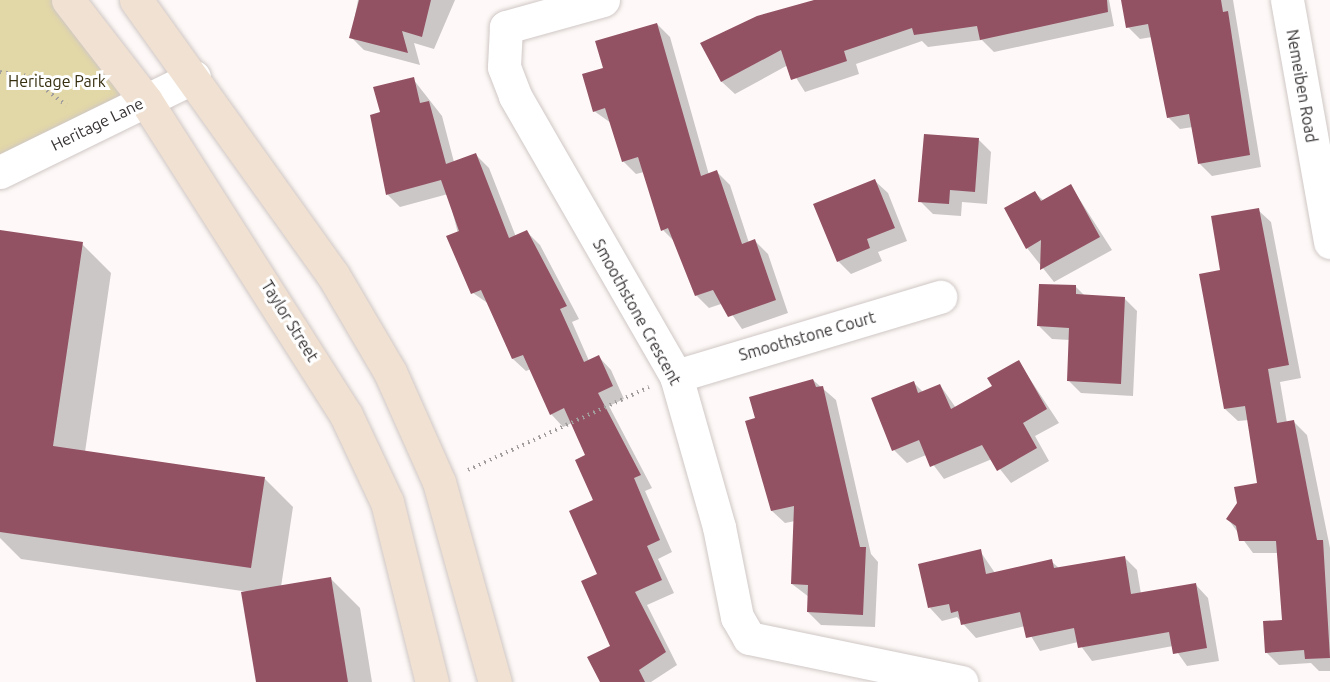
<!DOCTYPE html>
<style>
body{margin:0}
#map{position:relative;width:1330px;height:682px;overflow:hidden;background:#fef9f8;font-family:Ubuntu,sans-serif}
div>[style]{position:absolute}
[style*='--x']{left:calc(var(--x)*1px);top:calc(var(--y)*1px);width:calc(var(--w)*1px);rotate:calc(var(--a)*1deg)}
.green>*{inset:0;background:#e2d7a7}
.shadow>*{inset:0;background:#0003}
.building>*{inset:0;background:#935164}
.path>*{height:4px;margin-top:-2px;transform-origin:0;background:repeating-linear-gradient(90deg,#a29e9d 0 1.5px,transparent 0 6px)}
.roads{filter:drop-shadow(0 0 2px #cfc7c5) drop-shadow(0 0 2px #cfc7c5)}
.minor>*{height:33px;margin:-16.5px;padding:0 16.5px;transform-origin:16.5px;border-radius:16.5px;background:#fff}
.tertiary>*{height:33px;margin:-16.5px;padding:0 16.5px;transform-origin:16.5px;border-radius:16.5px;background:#fff}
.secondary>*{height:33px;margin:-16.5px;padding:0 16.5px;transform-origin:16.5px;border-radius:16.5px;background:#f0e1d2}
span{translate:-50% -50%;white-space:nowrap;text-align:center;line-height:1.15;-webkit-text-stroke:6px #fff;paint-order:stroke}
.park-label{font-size:16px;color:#352e0f}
.street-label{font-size:16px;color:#373333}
</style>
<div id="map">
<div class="green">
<i style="clip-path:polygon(0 0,68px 0,146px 101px,0 172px)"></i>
</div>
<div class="shadow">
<i style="clip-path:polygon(358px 0,455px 0,434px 49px,414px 43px,420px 65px,364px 50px,351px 37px)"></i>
<i style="clip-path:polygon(818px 0,1109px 0,1114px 26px,994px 52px,982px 40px,928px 47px,922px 41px,856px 64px,859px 74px,805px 92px,788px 65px,735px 94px,722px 82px,702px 44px)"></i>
<i style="clip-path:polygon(1123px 0,1233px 0,1261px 167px,1212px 176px,1200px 164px,1193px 127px,1180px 129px,1168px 117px,1152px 37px,1140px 39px,1128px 27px)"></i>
<i style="clip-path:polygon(657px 24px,670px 37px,709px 175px,717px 172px,730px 185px,749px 243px,755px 241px,768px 254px,788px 313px,742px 329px,724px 303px,709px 308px,696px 295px,675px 242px,663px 230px,644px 172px,636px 174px,623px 161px,611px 123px,594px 111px,605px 69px)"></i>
<i style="clip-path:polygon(413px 79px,442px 116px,454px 162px,476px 155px,489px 168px,516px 237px,527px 232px,540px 245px,579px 319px,572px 322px,589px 361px,599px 357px,611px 370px,624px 399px,609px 406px,652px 488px,645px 491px,672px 552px,658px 559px,674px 593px,647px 605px,677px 665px,651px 682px,601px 682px,612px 646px,587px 456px,572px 423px,563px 427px,551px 414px,531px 369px,526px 371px,513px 359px,489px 304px,473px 293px,448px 194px,400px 207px,388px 195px,372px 116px,381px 114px)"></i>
<i style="clip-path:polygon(978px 139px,991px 152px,987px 204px,962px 202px,961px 216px,933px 214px,920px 201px)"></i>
<i style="clip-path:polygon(875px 181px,888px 193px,907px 241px,878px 252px,882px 261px,851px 274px,838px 261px)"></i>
<i style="clip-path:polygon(1071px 186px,1112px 250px,1054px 282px,1027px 248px,1035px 193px,1044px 201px)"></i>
<i style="clip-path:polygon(1258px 210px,1271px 222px,1301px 378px,1280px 382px,1287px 423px,1294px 422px,1307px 435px,1330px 548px,1330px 671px,1319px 671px,1311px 663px,1279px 665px,1266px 652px,1284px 621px,1279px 553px,1253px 553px,1228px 519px,1259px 484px,1249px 420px,1238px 421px,1225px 409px,1222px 271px)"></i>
<i style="clip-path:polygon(0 232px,82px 244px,111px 273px,85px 452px,264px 478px,293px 507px,281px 587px,331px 579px,360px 608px,372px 682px,257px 682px,249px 592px,21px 559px,0 538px)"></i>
<i style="clip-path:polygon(1076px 287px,1085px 296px,1124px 298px,1137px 311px,1133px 396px,1081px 393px,1068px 380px,1070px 340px,1052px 339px,1039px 326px)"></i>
<i style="clip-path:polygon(1018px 361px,1059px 423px,1035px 436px,1049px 461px,1011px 483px,992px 459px,944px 479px,926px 455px,907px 463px,894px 450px,913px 382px,923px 392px,940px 385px,956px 408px,994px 386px)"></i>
<i style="clip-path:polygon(813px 380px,836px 400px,871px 554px,878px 562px,875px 627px,821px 625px,808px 612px,809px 597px,792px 584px,795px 521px,785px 523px,772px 511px,757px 420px)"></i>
<i style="clip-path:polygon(980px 551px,995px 573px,1051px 561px,1060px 569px,1124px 557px,1137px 570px,1141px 594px,1196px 585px,1208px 598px,1219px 661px,1187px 666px,1173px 646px,1092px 661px,1078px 642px,1040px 651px,1025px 626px,976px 638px,957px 617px,942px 621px,930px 608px)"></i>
</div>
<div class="building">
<i style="clip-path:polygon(359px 0,431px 0,422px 37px,402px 31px,408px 53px,349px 38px)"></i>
<i style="clip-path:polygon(814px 0,1107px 0,1108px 12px,980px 40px,977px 26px,914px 35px,912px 28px,844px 51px,847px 61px,791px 80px,781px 50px,721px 82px,700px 43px,757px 16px)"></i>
<i style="clip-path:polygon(1121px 0,1221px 0,1223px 12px,1228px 11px,1250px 155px,1198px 164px,1189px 114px,1167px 118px,1148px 24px,1126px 28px)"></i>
<i style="clip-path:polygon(657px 23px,701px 176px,717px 170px,742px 244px,755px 239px,776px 300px,728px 317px,713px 290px,695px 296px,668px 228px,661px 231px,638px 157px,622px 162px,605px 108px,593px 112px,582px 74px,603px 68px,595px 41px)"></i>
<i style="clip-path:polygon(414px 77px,420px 103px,429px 101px,446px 164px,476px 153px,509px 238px,527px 230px,567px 306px,560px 309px,584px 362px,599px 355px,613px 386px,598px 393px,641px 475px,634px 478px,660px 540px,647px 546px,662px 580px,635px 592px,666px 652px,639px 670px,645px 682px,600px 682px,587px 657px,610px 646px,581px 581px,597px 574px,569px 511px,593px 500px,575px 460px,585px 455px,564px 408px,550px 415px,523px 355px,512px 359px,481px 290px,471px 294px,446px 236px,459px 231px,441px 180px,386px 195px,370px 115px,380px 112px,373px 87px)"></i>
<i style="clip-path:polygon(924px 134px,979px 138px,975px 192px,950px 190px,949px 204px,918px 202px)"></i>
<i style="clip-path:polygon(875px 179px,895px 228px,867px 239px,870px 248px,837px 262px,813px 204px)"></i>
<i style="clip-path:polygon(1071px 184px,1100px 237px,1040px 270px,1041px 240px,1026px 249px,1004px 208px,1035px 191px,1041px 201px)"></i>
<i style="clip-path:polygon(1259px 208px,1289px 365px,1268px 369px,1277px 423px,1294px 420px,1317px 540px,1323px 540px,1330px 658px,1305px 659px,1304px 650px,1265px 653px,1263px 621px,1282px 620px,1276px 541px,1239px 541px,1236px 526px,1226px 519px,1237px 503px,1234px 487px,1257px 483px,1245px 406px,1224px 409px,1199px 274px,1220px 270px,1211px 216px)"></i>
<i style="clip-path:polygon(0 230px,83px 242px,53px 446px,265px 477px,251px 568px,0 532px)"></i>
<i style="clip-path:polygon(1039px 284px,1076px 285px,1076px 294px,1125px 297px,1121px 384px,1067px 381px,1069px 328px,1037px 326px)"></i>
<i style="clip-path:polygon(1019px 360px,1047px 409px,1023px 423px,1037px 448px,997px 471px,982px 445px,930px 467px,919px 440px,892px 451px,871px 398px,914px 381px,918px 393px,940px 384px,951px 409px,992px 386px,987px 378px)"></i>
<i style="clip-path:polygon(813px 379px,816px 387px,823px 386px,860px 547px,866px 547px,863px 615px,807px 612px,808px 585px,791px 584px,794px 506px,771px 511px,745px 421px,755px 418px,749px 397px)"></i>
<i style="clip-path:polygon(981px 549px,986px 574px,1052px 559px,1054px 568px,1125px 556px,1131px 594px,1196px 583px,1207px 648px,1173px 654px,1169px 632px,1078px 648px,1074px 628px,1026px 638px,1020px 612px,961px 625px,958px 611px,951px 613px,949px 604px,928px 608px,918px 564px)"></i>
<i style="clip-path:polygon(331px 577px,348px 682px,256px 682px,241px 592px)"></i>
</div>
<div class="path">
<i style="--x:0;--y:72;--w:28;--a:8"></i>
<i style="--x:28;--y:76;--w:48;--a:37.3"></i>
<i style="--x:468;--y:470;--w:199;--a:-24.6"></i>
</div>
<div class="roads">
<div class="minor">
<i style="--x:603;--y:0;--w:101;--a:164.4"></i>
<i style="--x:506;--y:27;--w:40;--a:92.9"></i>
<i style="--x:504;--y:67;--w:31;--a:69"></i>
<i style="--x:515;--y:96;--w:323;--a:60.1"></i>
<i style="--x:676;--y:376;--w:157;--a:74.1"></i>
<i style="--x:719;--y:527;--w:92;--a:78.7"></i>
<i style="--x:737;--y:617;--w:24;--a:60"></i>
<i style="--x:749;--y:638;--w:217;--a:11.7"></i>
<i style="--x:0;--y:172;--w:216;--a:-26.1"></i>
<i style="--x:676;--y:376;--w:276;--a:-16.7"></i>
</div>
<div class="tertiary">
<i style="--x:1287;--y:0;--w:246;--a:79.9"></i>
</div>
<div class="secondary">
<i style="--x:68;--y:0;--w:128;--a:52.3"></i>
<i style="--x:146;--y:101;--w:372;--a:57.5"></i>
<i style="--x:346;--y:415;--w:96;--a:64.8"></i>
<i style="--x:387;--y:502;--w:186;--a:76"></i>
<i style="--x:136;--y:0;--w:338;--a:54.4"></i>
<i style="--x:333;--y:275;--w:113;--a:59.6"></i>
<i style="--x:390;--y:372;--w:120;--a:66"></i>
<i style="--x:439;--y:482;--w:208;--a:74.4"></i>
</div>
</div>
<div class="park-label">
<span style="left:57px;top:81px">Heritage Park</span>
</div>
<div class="street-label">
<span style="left:1302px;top:86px;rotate:80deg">Nemeiben Road</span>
<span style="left:97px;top:124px;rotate:-26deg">Heritage Lane</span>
<span style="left:637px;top:312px;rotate:61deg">Smoothstone Crescent</span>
<span style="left:290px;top:321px;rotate:58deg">Taylor Street</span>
<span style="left:807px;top:336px;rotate:-16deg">Smoothstone Court</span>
</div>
</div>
